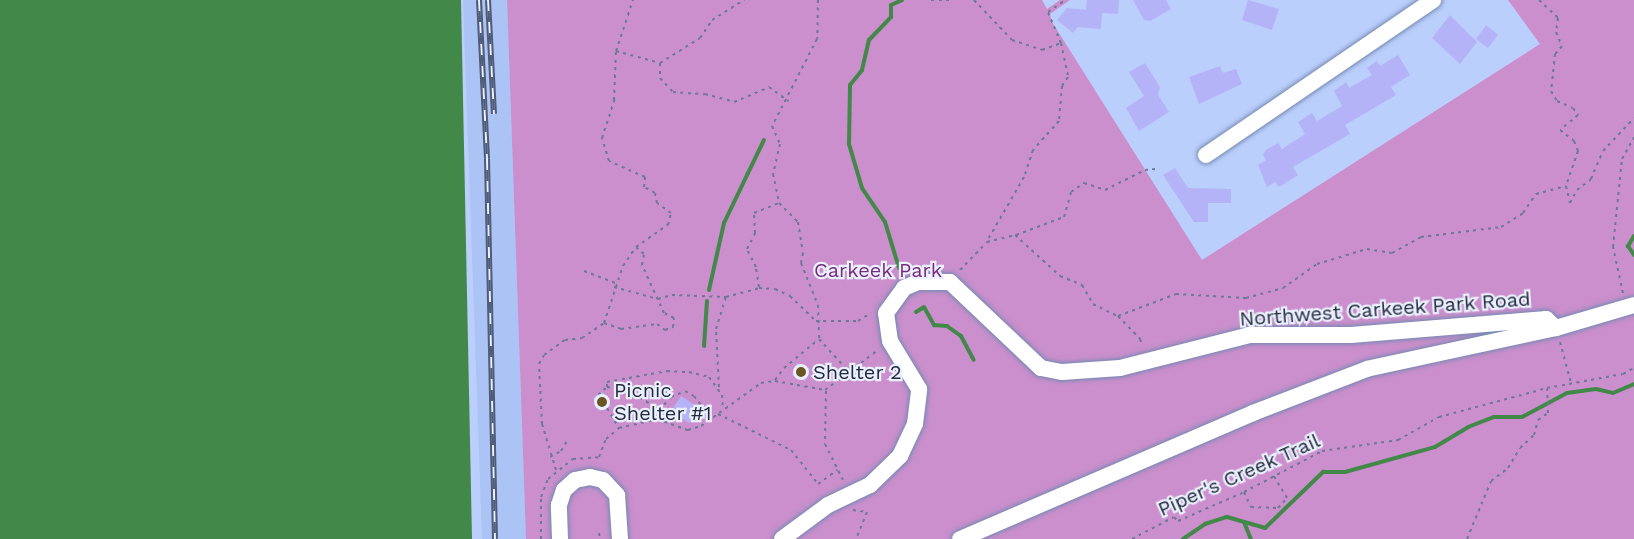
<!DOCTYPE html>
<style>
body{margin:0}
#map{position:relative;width:1634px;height:539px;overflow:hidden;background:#bbcffc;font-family:"Work Sans",sans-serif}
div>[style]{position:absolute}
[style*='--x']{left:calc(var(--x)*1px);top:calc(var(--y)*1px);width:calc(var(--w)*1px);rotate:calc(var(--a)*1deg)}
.built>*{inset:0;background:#acc3f5}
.green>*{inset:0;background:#ca8fcc}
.water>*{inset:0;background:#428949}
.stream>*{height:4px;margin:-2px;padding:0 2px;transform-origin:2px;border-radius:2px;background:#428949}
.building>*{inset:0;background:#b5b3f7}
.path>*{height:2px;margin-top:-1px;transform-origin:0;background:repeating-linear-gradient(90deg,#6b7997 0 3px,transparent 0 7.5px)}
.roads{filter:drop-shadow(0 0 2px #7689b3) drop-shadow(0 0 2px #7689b3)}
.minor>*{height:16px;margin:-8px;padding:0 8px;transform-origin:8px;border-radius:8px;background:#fff}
.rail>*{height:6px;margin-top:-3px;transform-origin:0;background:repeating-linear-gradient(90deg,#eaf0fe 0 11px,#505c76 0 22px);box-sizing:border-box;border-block:2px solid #505c76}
.dots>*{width:16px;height:16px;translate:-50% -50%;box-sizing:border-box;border:3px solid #eaf0fe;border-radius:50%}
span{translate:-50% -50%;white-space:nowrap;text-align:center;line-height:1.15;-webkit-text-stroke:4.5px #eaf0fe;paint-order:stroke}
.park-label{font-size:20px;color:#792b7d}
.street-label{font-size:20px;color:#222a3b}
.poi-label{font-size:20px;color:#222a3b}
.left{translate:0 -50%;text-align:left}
</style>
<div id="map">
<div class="built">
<i style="clip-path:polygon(463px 0,507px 0,526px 539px,482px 539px)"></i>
</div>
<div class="green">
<i style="clip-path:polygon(507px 0,1042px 0,1047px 9px,1060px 0,1070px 0,1050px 14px,1052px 22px,1202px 260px,1540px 44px,1508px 0,1634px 0,1634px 539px,526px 539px)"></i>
</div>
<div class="water">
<i style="clip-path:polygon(0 0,461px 0,472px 539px,0 539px)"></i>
</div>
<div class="stream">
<i style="--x:1634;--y:236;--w:12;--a:121"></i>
<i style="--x:1628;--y:246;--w:11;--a:56"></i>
<i style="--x:899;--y:268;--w:48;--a:-106.9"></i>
<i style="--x:885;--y:222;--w:41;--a:-124.1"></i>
<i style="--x:862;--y:188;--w:46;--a:-106.5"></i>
<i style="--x:849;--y:144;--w:59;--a:-89"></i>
<i style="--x:850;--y:85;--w:19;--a:-51"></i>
<i style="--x:862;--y:70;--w:31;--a:-77"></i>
<i style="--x:869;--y:40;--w:32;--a:-46"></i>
<i style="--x:891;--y:17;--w:12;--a:-90"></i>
<i style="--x:891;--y:5;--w:12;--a:-24"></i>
<i style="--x:709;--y:290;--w:69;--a:-77.4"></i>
<i style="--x:724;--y:223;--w:92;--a:-64.3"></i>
<i style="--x:916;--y:312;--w:9;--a:-32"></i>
<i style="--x:924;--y:307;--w:21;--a:61"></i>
<i style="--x:934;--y:325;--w:13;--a:4"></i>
<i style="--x:947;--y:326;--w:17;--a:36"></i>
<i style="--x:961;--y:336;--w:27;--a:62"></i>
<i style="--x:704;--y:346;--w:45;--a:-86.2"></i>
<i style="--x:1244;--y:522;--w:18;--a:68"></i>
<i style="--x:1183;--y:539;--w:27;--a:-34"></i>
<i style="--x:1205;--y:524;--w:23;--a:-18"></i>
<i style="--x:1227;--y:517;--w:40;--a:16"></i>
<i style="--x:1265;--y:528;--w:81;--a:-44"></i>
<i style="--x:1323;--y:472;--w:22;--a:0"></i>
<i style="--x:1345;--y:472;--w:93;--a:-15.5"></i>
<i style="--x:1435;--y:447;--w:39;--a:-31"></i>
<i style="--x:1468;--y:427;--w:28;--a:-21"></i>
<i style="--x:1494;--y:417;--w:28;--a:0"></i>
<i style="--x:1522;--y:417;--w:51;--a:-28.1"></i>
<i style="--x:1567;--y:393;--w:29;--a:-8"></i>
<i style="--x:1596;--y:389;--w:17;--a:13"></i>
<i style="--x:1613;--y:393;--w:23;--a:-23"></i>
</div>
<div class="building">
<i style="clip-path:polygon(1087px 0,1119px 0,1118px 14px,1102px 13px,1101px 29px,1078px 27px,1073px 33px,1057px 20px,1067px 8px,1086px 10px)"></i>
<i style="clip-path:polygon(1133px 0,1166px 0,1171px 9px,1150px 21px,1144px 20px)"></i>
<i style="clip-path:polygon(1248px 0,1279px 9px,1272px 30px,1242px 20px)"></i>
<i style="clip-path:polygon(1450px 15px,1477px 42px,1460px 64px,1432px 38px)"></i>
<i style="clip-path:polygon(1486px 25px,1498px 35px,1488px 48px,1476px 39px)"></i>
<i style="clip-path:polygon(1398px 55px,1410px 75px,1391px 87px,1396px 95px,1345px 125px,1350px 134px,1293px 167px,1298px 175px,1279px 187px,1275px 182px,1267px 187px,1258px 165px,1266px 160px,1263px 155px,1266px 150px,1278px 143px,1282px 149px,1305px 134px,1298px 122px,1312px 113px,1317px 121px,1342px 106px,1334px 91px,1346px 82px,1349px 88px,1372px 75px,1367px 68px,1377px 61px,1380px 66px)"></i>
<i style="clip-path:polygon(1145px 63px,1160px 87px,1158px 95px,1169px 112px,1139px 131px,1126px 108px,1144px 96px,1129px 72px)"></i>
<i style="clip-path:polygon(1220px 66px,1223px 73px,1236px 69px,1242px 84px,1199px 104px,1189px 77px)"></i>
<i style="clip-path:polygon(1175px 168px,1188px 188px,1231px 189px,1231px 203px,1208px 203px,1208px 222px,1194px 222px,1163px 175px)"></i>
<i style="clip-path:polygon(797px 363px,810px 369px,805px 381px,792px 375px)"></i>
<i style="clip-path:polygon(603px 392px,611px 406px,600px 411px,593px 398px)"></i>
<i style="clip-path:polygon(681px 396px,699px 408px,689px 423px,671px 411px)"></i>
</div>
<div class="path">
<i style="--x:818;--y:0;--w:39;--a:91"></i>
<i style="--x:817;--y:39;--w:98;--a:117.3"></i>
<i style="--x:772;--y:126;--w:20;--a:66"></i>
<i style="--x:780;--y:144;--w:31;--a:103"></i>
<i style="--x:773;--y:174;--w:30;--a:78"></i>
<i style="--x:779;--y:203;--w:27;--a:45"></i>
<i style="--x:798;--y:222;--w:31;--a:81"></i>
<i style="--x:803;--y:253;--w:10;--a:101"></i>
<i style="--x:801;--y:263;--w:45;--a:68"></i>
<i style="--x:818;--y:305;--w:34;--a:88"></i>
<i style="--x:819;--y:339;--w:46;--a:47.6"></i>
<i style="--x:931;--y:0;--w:19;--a:0"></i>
<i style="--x:974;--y:0;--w:55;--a:46.5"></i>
<i style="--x:1012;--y:40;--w:32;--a:18"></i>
<i style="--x:1042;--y:50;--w:20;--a:-20"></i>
<i style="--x:1061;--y:43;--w:35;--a:78"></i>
<i style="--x:1068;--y:77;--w:11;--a:124"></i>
<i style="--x:1062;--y:86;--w:35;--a:95"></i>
<i style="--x:1059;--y:121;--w:39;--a:132"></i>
<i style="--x:1033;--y:150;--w:28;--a:108"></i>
<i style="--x:1024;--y:177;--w:74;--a:120"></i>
<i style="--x:1539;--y:0;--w:26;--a:43"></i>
<i style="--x:1558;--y:18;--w:14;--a:98"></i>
<i style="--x:1556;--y:32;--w:15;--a:67"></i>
<i style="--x:1562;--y:46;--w:11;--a:131"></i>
<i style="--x:1555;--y:54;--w:37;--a:96"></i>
<i style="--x:1551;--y:91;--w:12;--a:59"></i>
<i style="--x:1557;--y:101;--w:17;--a:24"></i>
<i style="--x:1573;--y:108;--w:9;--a:54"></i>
<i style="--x:1578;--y:115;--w:23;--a:140"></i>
<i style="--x:1560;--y:130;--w:18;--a:38"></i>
<i style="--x:1574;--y:141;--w:11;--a:68"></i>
<i style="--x:1578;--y:151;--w:37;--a:109"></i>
<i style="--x:1566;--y:186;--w:17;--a:77"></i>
<i style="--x:1061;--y:43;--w:34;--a:-113"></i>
<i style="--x:1048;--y:12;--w:21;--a:-35"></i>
<i style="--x:616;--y:51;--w:46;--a:15.3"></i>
<i style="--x:660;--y:63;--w:15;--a:90"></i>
<i style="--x:660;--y:78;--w:19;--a:47"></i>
<i style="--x:673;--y:92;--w:32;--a:4"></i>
<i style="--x:705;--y:94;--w:30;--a:15"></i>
<i style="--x:734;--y:102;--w:38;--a:-23"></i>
<i style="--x:769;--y:87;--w:24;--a:36"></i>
<i style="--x:660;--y:63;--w:47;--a:-32"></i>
<i style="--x:700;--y:38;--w:22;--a:-56"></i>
<i style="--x:712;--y:20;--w:38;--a:-32"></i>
<i style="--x:1570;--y:203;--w:15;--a:-62"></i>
<i style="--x:1577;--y:190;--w:18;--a:-38"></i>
<i style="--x:1591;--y:179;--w:30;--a:-67"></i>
<i style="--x:1603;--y:151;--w:45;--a:-46.8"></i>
<i style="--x:1016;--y:235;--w:51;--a:-20.6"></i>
<i style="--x:1064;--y:217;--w:26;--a:-74"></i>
<i style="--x:1071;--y:192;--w:16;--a:-35"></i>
<i style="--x:1084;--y:183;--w:22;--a:18"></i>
<i style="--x:1105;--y:190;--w:45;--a:-26.6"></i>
<i style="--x:1145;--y:170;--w:11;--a:-5"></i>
<i style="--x:960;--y:270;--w:39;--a:-46"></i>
<i style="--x:987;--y:242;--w:29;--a:-14"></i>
<i style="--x:1015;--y:235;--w:61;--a:42.3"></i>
<i style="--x:1060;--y:276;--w:24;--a:22"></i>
<i style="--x:1082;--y:285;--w:22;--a:60"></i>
<i style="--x:1093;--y:304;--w:28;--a:26"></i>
<i style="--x:1118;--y:316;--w:62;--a:-20.8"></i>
<i style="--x:1176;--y:294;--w:70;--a:3.3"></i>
<i style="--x:1246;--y:298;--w:38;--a:-15"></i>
<i style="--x:1283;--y:288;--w:42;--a:-35.2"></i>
<i style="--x:1317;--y:264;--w:52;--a:-16.7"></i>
<i style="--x:1367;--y:249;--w:25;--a:9"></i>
<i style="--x:1392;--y:253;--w:33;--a:-29"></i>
<i style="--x:1421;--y:237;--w:81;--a:-7.1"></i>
<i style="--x:1501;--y:227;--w:26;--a:-32"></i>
<i style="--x:1523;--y:213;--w:23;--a:-56"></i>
<i style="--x:1536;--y:194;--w:31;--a:-15"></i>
<i style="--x:584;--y:271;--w:34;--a:21"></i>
<i style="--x:614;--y:287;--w:46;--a:15.3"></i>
<i style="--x:658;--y:299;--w:15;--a:-16"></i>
<i style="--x:672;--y:295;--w:54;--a:2.1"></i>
<i style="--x:726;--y:297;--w:34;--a:-15"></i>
<i style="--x:759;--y:288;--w:16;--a:4"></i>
<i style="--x:775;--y:289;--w:17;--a:25"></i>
<i style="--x:790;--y:296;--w:36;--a:44"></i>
<i style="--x:816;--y:321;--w:42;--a:0"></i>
<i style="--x:858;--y:321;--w:15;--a:-32"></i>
<i style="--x:759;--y:287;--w:20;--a:-99"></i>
<i style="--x:756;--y:267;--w:20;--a:-117"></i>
<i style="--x:747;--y:249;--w:18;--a:-63"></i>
<i style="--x:755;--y:233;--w:20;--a:-93"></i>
<i style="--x:754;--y:213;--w:27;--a:-22"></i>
<i style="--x:1623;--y:293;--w:47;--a:-102.3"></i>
<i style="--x:1613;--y:247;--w:88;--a:-84.2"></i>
<i style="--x:1622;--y:159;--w:25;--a:-61"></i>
<i style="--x:1118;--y:316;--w:32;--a:46"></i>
<i style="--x:1140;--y:339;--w:7;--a:74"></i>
<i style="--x:604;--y:323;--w:18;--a:19"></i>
<i style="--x:621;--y:329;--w:36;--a:-8"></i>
<i style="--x:657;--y:324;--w:10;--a:37"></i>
<i style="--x:665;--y:330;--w:9;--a:-21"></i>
<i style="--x:673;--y:327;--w:9;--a:-84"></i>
<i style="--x:674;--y:318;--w:11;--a:-153"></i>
<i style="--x:664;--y:313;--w:53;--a:-114.6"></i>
<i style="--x:642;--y:265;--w:11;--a:-80"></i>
<i style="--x:644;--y:254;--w:11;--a:-139"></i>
<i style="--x:1560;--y:342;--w:42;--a:75"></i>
<i style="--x:775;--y:380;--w:15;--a:-53"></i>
<i style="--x:784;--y:368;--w:45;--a:-39.6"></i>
<i style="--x:607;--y:387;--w:5;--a:-90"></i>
<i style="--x:607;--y:382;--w:61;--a:-10.4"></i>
<i style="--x:667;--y:371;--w:22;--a:3"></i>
<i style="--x:689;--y:372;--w:21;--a:14"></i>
<i style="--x:709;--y:377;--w:22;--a:54"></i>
<i style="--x:722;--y:395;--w:15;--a:86"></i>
<i style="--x:719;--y:387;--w:58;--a:-93"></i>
<i style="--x:716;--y:329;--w:34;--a:-73"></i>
<i style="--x:826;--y:391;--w:53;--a:91.1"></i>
<i style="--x:825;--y:444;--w:40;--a:63.4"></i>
<i style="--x:598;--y:395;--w:12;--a:-42"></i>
<i style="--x:607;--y:387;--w:20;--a:6"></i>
<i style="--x:627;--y:389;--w:38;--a:33"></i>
<i style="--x:659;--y:410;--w:9;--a:103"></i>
<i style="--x:607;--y:408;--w:23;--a:59"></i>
<i style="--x:659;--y:410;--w:18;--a:-47"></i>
<i style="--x:671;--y:397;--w:15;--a:-23"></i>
<i style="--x:685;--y:391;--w:10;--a:29"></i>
<i style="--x:694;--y:396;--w:29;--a:52"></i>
<i style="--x:718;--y:414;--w:81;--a:26.3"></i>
<i style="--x:791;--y:450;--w:43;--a:51.5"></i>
<i style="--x:818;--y:484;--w:24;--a:-36"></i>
<i style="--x:550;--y:457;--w:13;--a:-29"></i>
<i style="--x:561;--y:451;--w:12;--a:-59"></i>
<i style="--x:556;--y:470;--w:48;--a:-106.9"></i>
<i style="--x:542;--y:424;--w:60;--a:-92.9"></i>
<i style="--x:539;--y:364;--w:10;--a:-61"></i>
<i style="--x:544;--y:355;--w:26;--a:-36"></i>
<i style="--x:565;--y:340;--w:17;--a:-7"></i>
<i style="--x:582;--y:338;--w:27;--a:-34"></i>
<i style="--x:604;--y:323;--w:60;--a:-71.6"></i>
<i style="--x:623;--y:266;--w:23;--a:-56"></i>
<i style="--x:636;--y:247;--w:39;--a:-35"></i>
<i style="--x:668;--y:225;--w:12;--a:-76"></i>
<i style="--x:671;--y:213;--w:17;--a:-144"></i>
<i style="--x:657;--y:203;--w:10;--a:-101"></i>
<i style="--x:655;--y:193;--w:13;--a:-151"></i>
<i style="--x:644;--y:187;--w:10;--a:-84"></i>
<i style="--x:645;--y:177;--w:39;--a:-156"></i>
<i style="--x:609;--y:161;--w:24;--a:-107"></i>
<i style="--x:602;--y:138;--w:40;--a:-72"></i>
<i style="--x:614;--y:100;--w:49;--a:-87.7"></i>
<i style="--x:616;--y:51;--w:54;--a:-71.6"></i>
<i style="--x:1244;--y:492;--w:17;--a:65"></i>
<i style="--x:1251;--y:507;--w:27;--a:2"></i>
<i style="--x:1278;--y:508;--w:13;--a:-48"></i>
<i style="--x:1287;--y:498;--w:26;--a:-121"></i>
<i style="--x:853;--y:510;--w:14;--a:8"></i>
<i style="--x:867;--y:512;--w:29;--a:112"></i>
<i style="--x:599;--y:533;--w:6;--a:81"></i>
<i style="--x:541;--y:539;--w:42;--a:-90"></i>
<i style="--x:541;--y:497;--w:19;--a:-69"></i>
<i style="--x:548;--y:479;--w:32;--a:-39"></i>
<i style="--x:573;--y:459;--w:26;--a:-4"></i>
<i style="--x:599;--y:457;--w:19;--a:-69"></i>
<i style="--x:606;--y:439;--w:17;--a:-40"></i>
<i style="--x:619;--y:428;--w:39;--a:-13"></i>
<i style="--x:657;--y:419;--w:33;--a:20"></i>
<i style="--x:688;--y:430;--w:14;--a:-17"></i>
<i style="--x:701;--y:426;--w:74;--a:-35.6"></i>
<i style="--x:761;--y:383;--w:14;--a:-8"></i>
<i style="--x:775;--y:381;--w:51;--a:10.2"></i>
<i style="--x:825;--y:390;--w:66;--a:-37"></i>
<i style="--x:1132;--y:539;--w:47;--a:-27.6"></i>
<i style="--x:1174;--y:517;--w:6;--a:45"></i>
<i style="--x:1178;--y:521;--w:72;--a:-23.7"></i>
<i style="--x:1244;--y:492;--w:88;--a:-27.7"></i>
<i style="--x:1322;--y:451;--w:77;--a:-8.2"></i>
<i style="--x:1398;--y:440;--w:47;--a:-29.3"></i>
<i style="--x:1439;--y:417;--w:112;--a:-15"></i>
<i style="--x:1547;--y:388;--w:77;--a:-10.4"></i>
<i style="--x:1623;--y:374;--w:13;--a:-29"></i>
<i style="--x:1467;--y:539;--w:63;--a:-67.5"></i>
<i style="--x:1491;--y:481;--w:21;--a:-37"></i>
<i style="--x:1508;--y:468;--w:23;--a:-59"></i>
<i style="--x:1520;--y:448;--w:19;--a:-43"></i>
<i style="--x:1534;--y:435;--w:16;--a:-75"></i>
<i style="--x:1538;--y:420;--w:12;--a:-35"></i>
<i style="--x:1548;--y:413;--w:24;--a:-92"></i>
</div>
<div class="roads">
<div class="minor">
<i style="--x:1206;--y:155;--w:275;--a:-34.3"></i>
<i style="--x:1556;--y:328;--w:81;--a:-16.4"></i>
<i style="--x:560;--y:539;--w:34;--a:-92"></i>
<i style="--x:559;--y:505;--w:16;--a:-72"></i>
<i style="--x:564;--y:490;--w:15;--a:-42"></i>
<i style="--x:575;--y:480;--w:15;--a:-11"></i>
<i style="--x:590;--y:477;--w:13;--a:13"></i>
<i style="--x:603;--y:480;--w:21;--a:47"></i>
<i style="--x:617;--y:495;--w:44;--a:86.1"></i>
<i style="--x:782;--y:539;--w:57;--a:-36.5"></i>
<i style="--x:828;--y:505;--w:47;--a:-25.5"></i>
<i style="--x:870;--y:485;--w:42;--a:-44"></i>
<i style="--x:900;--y:456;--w:35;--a:-65"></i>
<i style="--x:915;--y:424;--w:35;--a:-83"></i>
<i style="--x:919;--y:389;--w:56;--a:-121.1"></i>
<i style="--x:890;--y:341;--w:28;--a:-98"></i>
<i style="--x:886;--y:313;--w:31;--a:-54"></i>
<i style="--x:904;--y:288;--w:15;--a:-23"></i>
<i style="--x:918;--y:282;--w:32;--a:0"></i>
<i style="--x:950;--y:282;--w:125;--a:43.4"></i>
<i style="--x:1041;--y:368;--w:21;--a:11"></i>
<i style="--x:1062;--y:372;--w:58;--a:-3.9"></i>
<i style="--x:1120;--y:368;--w:133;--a:-14.3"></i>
<i style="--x:1249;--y:335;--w:102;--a:0"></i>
<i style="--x:1351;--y:335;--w:196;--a:-4.7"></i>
<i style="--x:1546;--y:319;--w:13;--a:42"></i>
<i style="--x:1556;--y:328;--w:193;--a:167.8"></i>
<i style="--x:1367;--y:369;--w:122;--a:158.9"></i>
<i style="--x:1253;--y:413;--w:319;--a:156.7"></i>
</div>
</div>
<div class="rail">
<i style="--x:479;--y:0;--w:159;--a:87.1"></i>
<i style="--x:487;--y:159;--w:380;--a:88.8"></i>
<i style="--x:488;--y:0;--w:114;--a:87"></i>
</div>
<div class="dots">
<i style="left:801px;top:372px;background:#695423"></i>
<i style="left:602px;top:402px;background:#695423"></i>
</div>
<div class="park-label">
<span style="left:878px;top:270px">Carkeek Park</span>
</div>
<div class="street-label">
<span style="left:1385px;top:309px;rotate:-4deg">Northwest Carkeek Park Road</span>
<span style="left:1239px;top:475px;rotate:-24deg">Piper's Creek Trail</span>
</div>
<div class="poi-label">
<span class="left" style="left:813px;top:372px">Shelter 2</span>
<span class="left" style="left:614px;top:402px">Picnic<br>Shelter #1</span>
</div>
</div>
